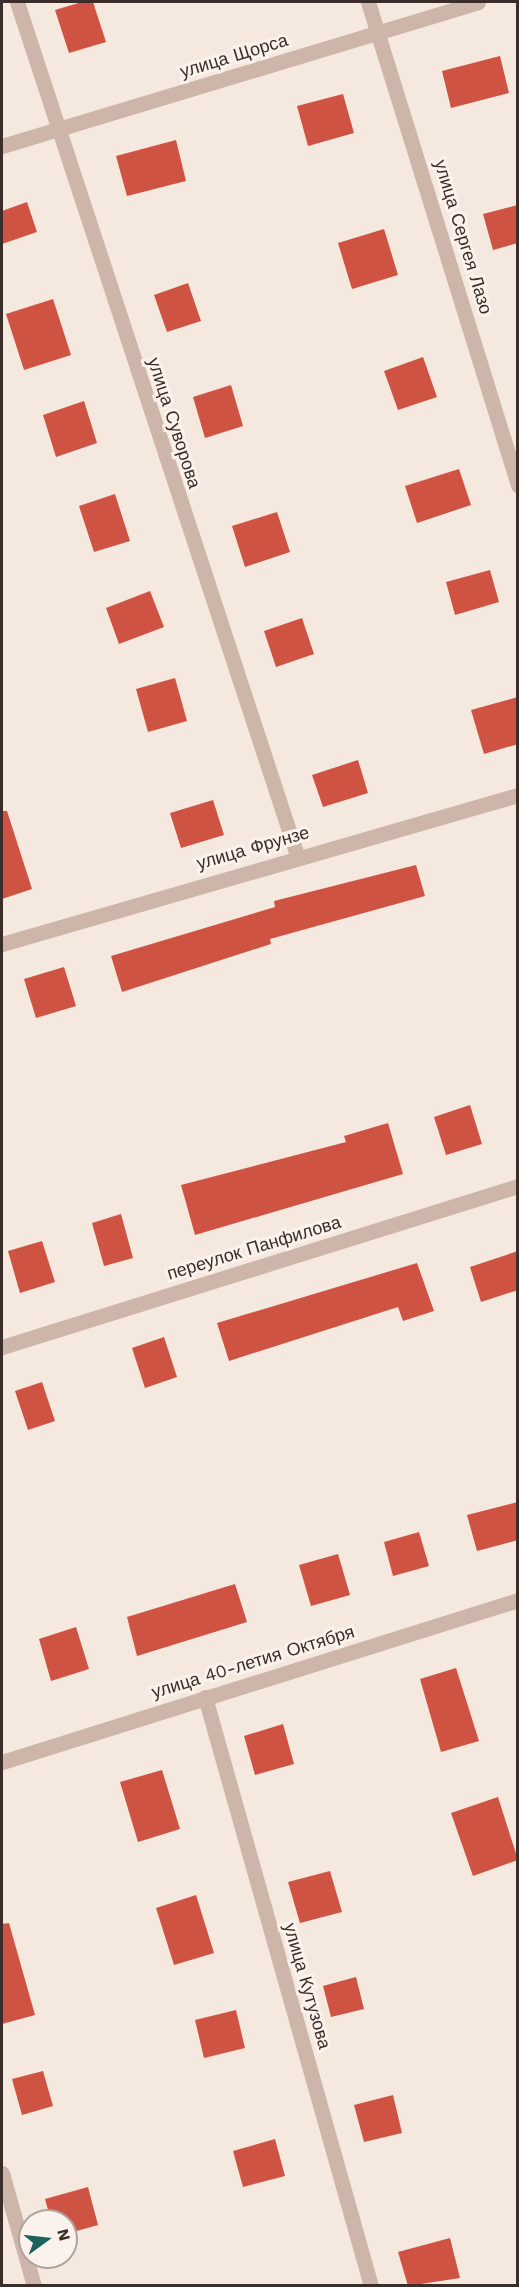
<!DOCTYPE html>
<meta charset="utf-8">
<style>
body{margin:0}
#map{position:relative;width:519px;height:2287px;overflow:hidden;background:#f5e8df;font-family:"Work Sans",sans-serif}
div>[style]{position:absolute}
[style*='--x']{left:calc(var(--x)*1px);top:calc(var(--y)*1px);width:calc(var(--w)*1px);rotate:calc(var(--a)*1deg)}
.building>*{inset:0;background:#cf5342}
.minor>*{height:15px;margin:-7.5px;padding:0 7.5px;transform-origin:7.5px;border-radius:7.5px;background:#ceb5a9}
span{translate:-50% -50%;white-space:nowrap;text-align:center;line-height:1.15;-webkit-text-stroke:6px #fcf2ec;paint-order:stroke}
.street-label{font-size:18px;color:#3b2d29}
.frame{position:absolute;inset:0;border:3px solid #3b2d29;pointer-events:none}
.north{position:absolute;left:18px;top:2209px;width:60px;height:60px;box-sizing:border-box;background:#fcf2ec;border:2px solid #afa39e;border-radius:50%;rotate:75deg;font-size:16px;font-weight:700;line-height:24px;text-align:center;color:#3b2d29}
.north::after{content:'';display:block;margin:auto;width:21px;height:27px;background:#1b615c;clip-path:polygon(50% 0,100% 100%,50% 72%,0 100%)}
</style>
<div id="map">
<div class="building">
<i style="clip-path:polygon(82px 2px,93px 2px,106px 42px,69px 53px,55px 10px)"></i>
<i style="clip-path:polygon(500px 56px,509px 93px,451px 108px,442px 71px)"></i>
<i style="clip-path:polygon(343px 94px,354px 133px,308px 146px,297px 106px)"></i>
<i style="clip-path:polygon(176px 140px,186px 181px,127px 196px,116px 156px)"></i>
<i style="clip-path:polygon(27px 202px,37px 232px,2px 244px,2px 211px)"></i>
<i style="clip-path:polygon(518px 205px,518px 243px,493px 250px,483px 214px)"></i>
<i style="clip-path:polygon(384px 229px,398px 275px,352px 289px,338px 243px)"></i>
<i style="clip-path:polygon(188px 283px,201px 321px,167px 332px,154px 295px)"></i>
<i style="clip-path:polygon(53px 299px,71px 355px,24px 370px,6px 314px)"></i>
<i style="clip-path:polygon(423px 357px,437px 397px,398px 410px,384px 371px)"></i>
<i style="clip-path:polygon(231px 385px,243px 426px,205px 438px,193px 397px)"></i>
<i style="clip-path:polygon(84px 401px,97px 443px,56px 457px,43px 415px)"></i>
<i style="clip-path:polygon(459px 469px,471px 505px,417px 523px,405px 486px)"></i>
<i style="clip-path:polygon(115px 494px,130px 541px,94px 552px,79px 506px)"></i>
<i style="clip-path:polygon(277px 512px,290px 552px,245px 567px,232px 526px)"></i>
<i style="clip-path:polygon(490px 570px,499px 602px,455px 615px,446px 582px)"></i>
<i style="clip-path:polygon(150px 591px,164px 627px,119px 644px,106px 608px)"></i>
<i style="clip-path:polygon(302px 618px,314px 654px,276px 667px,264px 631px)"></i>
<i style="clip-path:polygon(175px 678px,187px 721px,148px 732px,136px 689px)"></i>
<i style="clip-path:polygon(518px 697px,518px 744px,484px 754px,471px 710px)"></i>
<i style="clip-path:polygon(358px 760px,368px 793px,323px 807px,312px 775px)"></i>
<i style="clip-path:polygon(213px 800px,224px 835px,181px 848px,170px 813px)"></i>
<i style="clip-path:polygon(2px 811px,7px 811px,32px 889px,2px 899px)"></i>
<i style="clip-path:polygon(416px 865px,425px 896px,270px 939px,271px 944px,122px 992px,111px 956px,275px 907px,274px 901px)"></i>
<i style="clip-path:polygon(64px 967px,76px 1006px,36px 1018px,24px 979px)"></i>
<i style="clip-path:polygon(470px 1105px,482px 1144px,446px 1155px,434px 1117px)"></i>
<i style="clip-path:polygon(388px 1123px,403px 1174px,195px 1235px,181px 1185px,346px 1142px,344px 1136px)"></i>
<i style="clip-path:polygon(121px 1214px,133px 1258px,104px 1266px,92px 1223px)"></i>
<i style="clip-path:polygon(42px 1241px,55px 1282px,20px 1293px,8px 1251px)"></i>
<i style="clip-path:polygon(518px 1251px,518px 1290px,481px 1302px,470px 1267px)"></i>
<i style="clip-path:polygon(417px 1263px,434px 1311px,403px 1321px,398px 1307px,229px 1361px,217px 1323px)"></i>
<i style="clip-path:polygon(164px 1337px,177px 1377px,145px 1388px,132px 1348px)"></i>
<i style="clip-path:polygon(42px 1382px,55px 1421px,28px 1430px,15px 1391px)"></i>
<i style="clip-path:polygon(518px 1502px,518px 1540px,477px 1551px,467px 1515px)"></i>
<i style="clip-path:polygon(419px 1532px,429px 1566px,393px 1576px,384px 1542px)"></i>
<i style="clip-path:polygon(338px 1554px,350px 1595px,311px 1606px,299px 1565px)"></i>
<i style="clip-path:polygon(235px 1584px,247px 1622px,137px 1656px,127px 1617px)"></i>
<i style="clip-path:polygon(76px 1627px,89px 1669px,51px 1681px,39px 1639px)"></i>
<i style="clip-path:polygon(456px 1668px,479px 1741px,441px 1752px,420px 1679px)"></i>
<i style="clip-path:polygon(283px 1724px,294px 1764px,255px 1775px,244px 1736px)"></i>
<i style="clip-path:polygon(162px 1770px,180px 1829px,138px 1842px,120px 1782px)"></i>
<i style="clip-path:polygon(498px 1797px,518px 1860px,473px 1876px,451px 1813px)"></i>
<i style="clip-path:polygon(330px 1871px,342px 1912px,300px 1923px,288px 1882px)"></i>
<i style="clip-path:polygon(196px 1895px,214px 1953px,174px 1965px,156px 1908px)"></i>
<i style="clip-path:polygon(9px 1923px,35px 2015px,2px 2024px,2px 1924px)"></i>
<i style="clip-path:polygon(356px 1977px,364px 2009px,331px 2017px,323px 1986px)"></i>
<i style="clip-path:polygon(236px 2010px,245px 2048px,204px 2058px,195px 2020px)"></i>
<i style="clip-path:polygon(43px 2071px,53px 2106px,22px 2115px,12px 2079px)"></i>
<i style="clip-path:polygon(393px 2095px,402px 2133px,364px 2142px,354px 2105px)"></i>
<i style="clip-path:polygon(275px 2139px,285px 2176px,243px 2187px,233px 2151px)"></i>
<i style="clip-path:polygon(88px 2187px,98px 2225px,66px 2234px,66px 2221px,51px 2221px,45px 2199px)"></i>
<i style="clip-path:polygon(450px 2238px,460px 2278px,408px 2286px,398px 2252px)"></i>
</div>
<div class="minor">
<i style="--x:17;--y:2;--w:898;--a:71.83"></i>
<i style="--x:368;--y:2;--w:506;--a:72.75"></i>
<i style="--x:2;--y:146;--w:497;--a:-16.8"></i>
<i style="--x:2;--y:944;--w:537;--a:-16.11"></i>
<i style="--x:2;--y:1347;--w:541;--a:-17.33"></i>
<i style="--x:205;--y:1697;--w:612;--a:74.26"></i>
<i style="--x:2;--y:1762;--w:541;--a:-17.43"></i>
<i style="--x:2;--y:2173;--w:117;--a:74.2"></i>
</div>
<div class="street-label">
<span style="left:234px;top:56px;rotate:-17deg">улица Щорса</span>
<span style="left:463px;top:237px;rotate:73deg">улица Сергея Лазо</span>
<span style="left:174px;top:423px;rotate:72deg">улица Суворова</span>
<span style="left:253px;top:848px;rotate:-16deg">улица Фрунзе</span>
<span style="left:254px;top:1248px;rotate:-17deg">переулок Панфилова</span>
<span style="left:253px;top:1662px;rotate:-17deg">улица 40-летия Октября</span>
<span style="left:307px;top:1986px;rotate:74deg">улица Кутузова</span>
</div>
<div class="frame"></div>
<div class="north">N</div>
</div>
